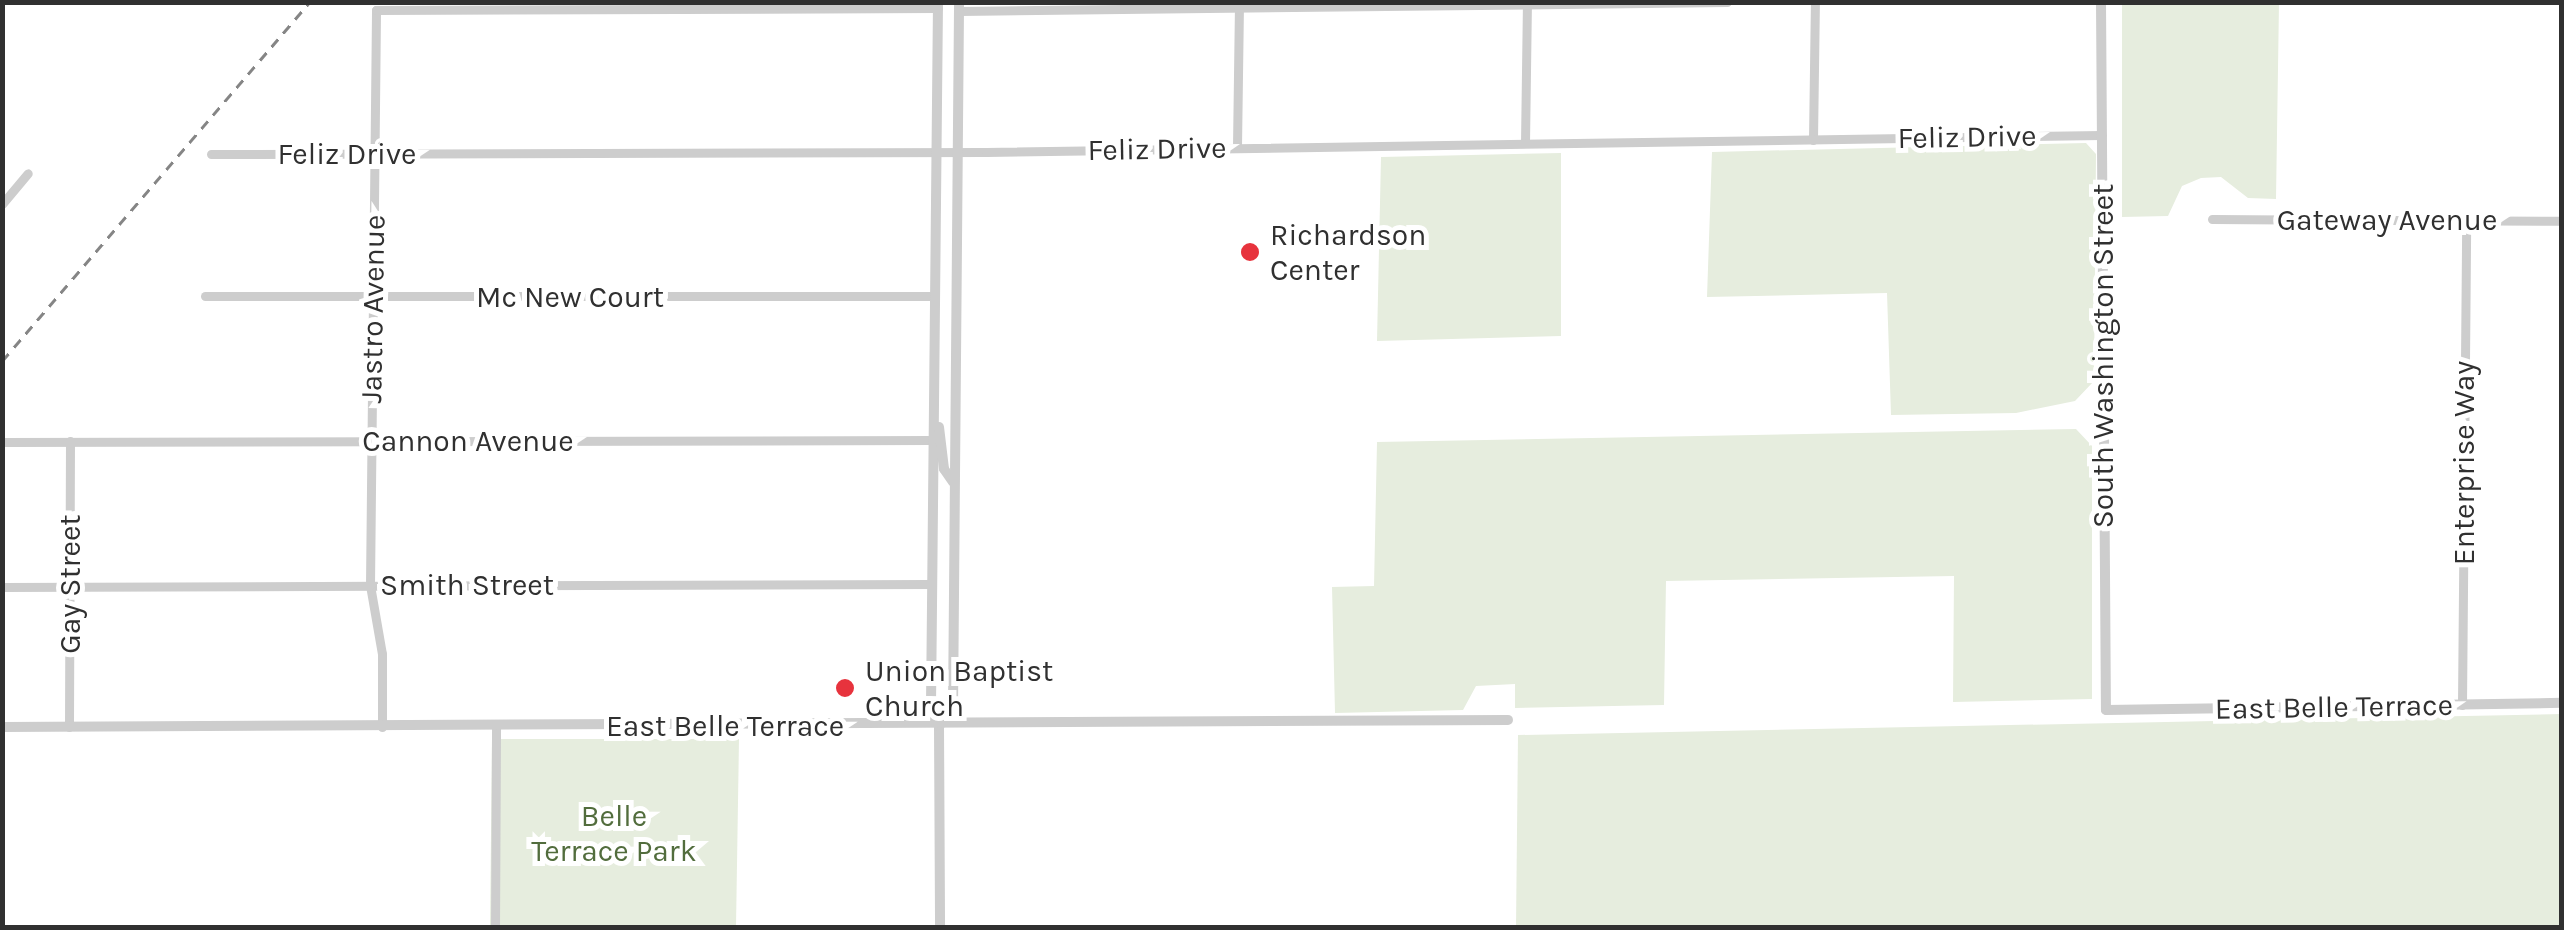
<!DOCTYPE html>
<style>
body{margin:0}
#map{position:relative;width:2564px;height:930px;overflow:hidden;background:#fff;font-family:Karla,sans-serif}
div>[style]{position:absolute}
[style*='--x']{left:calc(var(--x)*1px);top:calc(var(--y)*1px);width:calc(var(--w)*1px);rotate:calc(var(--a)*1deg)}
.green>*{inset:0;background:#e6edde}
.minor>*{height:9px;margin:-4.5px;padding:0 4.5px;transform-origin:4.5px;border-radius:4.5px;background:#cdcdcd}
.tertiary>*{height:10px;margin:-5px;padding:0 5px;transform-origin:5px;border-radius:5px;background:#cdcdcd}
.rail>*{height:2.5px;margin-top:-1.25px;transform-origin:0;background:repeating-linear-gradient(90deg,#858585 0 10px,transparent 0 18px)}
.dots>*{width:28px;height:28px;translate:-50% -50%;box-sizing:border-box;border:5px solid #fff;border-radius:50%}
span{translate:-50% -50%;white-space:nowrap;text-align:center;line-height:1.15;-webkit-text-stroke:10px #fff;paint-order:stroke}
.street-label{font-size:30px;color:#303030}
.poi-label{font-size:30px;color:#303030}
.left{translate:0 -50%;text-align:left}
.park-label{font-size:30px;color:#526d3d}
.frame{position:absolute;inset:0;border:5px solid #303030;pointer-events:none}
</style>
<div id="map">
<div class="green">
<i style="clip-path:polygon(2122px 3px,2279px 3px,2276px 199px,2248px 198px,2221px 177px,2201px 178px,2182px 186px,2168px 216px,2122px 217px)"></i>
<i style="clip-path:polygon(2086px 143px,2096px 154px,2094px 381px,2075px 401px,2016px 413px,1891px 415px,1887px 293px,1707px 297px,1712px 152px)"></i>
<i style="clip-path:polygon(1561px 153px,1561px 336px,1377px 341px,1381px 157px)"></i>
<i style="clip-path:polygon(2076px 429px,2092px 446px,2092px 699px,1953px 702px,1954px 576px,1666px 581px,1664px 705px,1515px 708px,1515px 684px,1476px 686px,1463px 710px,1335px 713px,1332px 587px,1374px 586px,1377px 442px)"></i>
<i style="clip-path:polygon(2561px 714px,2561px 927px,1516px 927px,1518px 735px)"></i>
<i style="clip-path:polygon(492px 739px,739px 739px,736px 927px,490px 928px)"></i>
</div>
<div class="minor">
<i style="--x:959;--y:11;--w:768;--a:-0.67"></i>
<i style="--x:1813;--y:140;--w:138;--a:-89.2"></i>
<i style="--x:1525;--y:143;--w:141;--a:-89.2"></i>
<i style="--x:1237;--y:147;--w:145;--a:-89.2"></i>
<i style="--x:211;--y:154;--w:775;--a:-0.15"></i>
<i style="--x:986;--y:152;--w:1116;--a:-0.87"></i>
<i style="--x:2;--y:204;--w:40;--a:-50"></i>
<i style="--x:2212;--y:219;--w:350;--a:0.3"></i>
<i style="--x:205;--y:296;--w:730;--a:0"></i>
<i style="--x:2;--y:442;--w:931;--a:-0.12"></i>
<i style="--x:2;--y:587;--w:929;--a:-0.19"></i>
<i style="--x:2462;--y:705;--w:484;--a:-89.5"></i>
<i style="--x:69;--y:727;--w:286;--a:-89.8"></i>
<i style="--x:382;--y:727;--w:73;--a:-90"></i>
<i style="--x:382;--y:654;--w:70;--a:-99.9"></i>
<i style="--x:370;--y:585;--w:575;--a:-89.4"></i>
<i style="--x:376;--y:10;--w:562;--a:-0.2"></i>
<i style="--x:495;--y:928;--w:201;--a:-89.7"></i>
</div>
<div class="tertiary">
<i style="--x:938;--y:2;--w:705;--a:90.57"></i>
<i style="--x:931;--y:707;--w:21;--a:67"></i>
<i style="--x:939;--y:726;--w:202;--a:89.7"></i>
<i style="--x:2101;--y:2;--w:708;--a:89.6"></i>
<i style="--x:2106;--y:710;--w:456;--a:-0.9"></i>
<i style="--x:939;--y:427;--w:42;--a:83.2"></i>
<i style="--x:944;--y:469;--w:16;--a:55"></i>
<i style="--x:939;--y:726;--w:21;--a:-49"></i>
<i style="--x:953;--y:710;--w:708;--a:-89.51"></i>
<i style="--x:2;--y:727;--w:1506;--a:-0.27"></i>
</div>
<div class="rail">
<i style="--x:2;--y:361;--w:473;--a:-49.4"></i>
</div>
<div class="dots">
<i style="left:1250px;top:252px;background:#e7333d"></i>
<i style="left:845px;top:688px;background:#e7333d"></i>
</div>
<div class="street-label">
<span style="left:1967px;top:137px;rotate:-1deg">Feliz Drive</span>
<span style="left:1157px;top:149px;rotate:-1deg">Feliz Drive</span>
<span style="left:347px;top:154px">Feliz Drive</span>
<span style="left:2387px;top:220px">Gateway Avenue</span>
<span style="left:570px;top:297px">Mc New Court</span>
<span style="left:373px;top:309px;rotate:-89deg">Jastro Avenue</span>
<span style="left:2103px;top:356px;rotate:-90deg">South Washington Street</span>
<span style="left:468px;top:441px">Cannon Avenue</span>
<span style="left:2464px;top:463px;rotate:-90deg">Enterprise Way</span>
<span style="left:70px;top:584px;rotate:-90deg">Gay Street</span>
<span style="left:467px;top:585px">Smith Street</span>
<span style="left:2334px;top:707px;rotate:-1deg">East Belle Terrace</span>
<span style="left:725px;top:726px">East Belle Terrace</span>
</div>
<div class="poi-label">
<span class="left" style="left:1270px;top:252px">Richardson<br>Center</span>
<span class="left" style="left:865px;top:688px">Union Baptist<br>Church</span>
</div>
<div class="park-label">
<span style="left:614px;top:833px">Belle<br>Terrace Park</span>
</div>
<div class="frame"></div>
</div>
